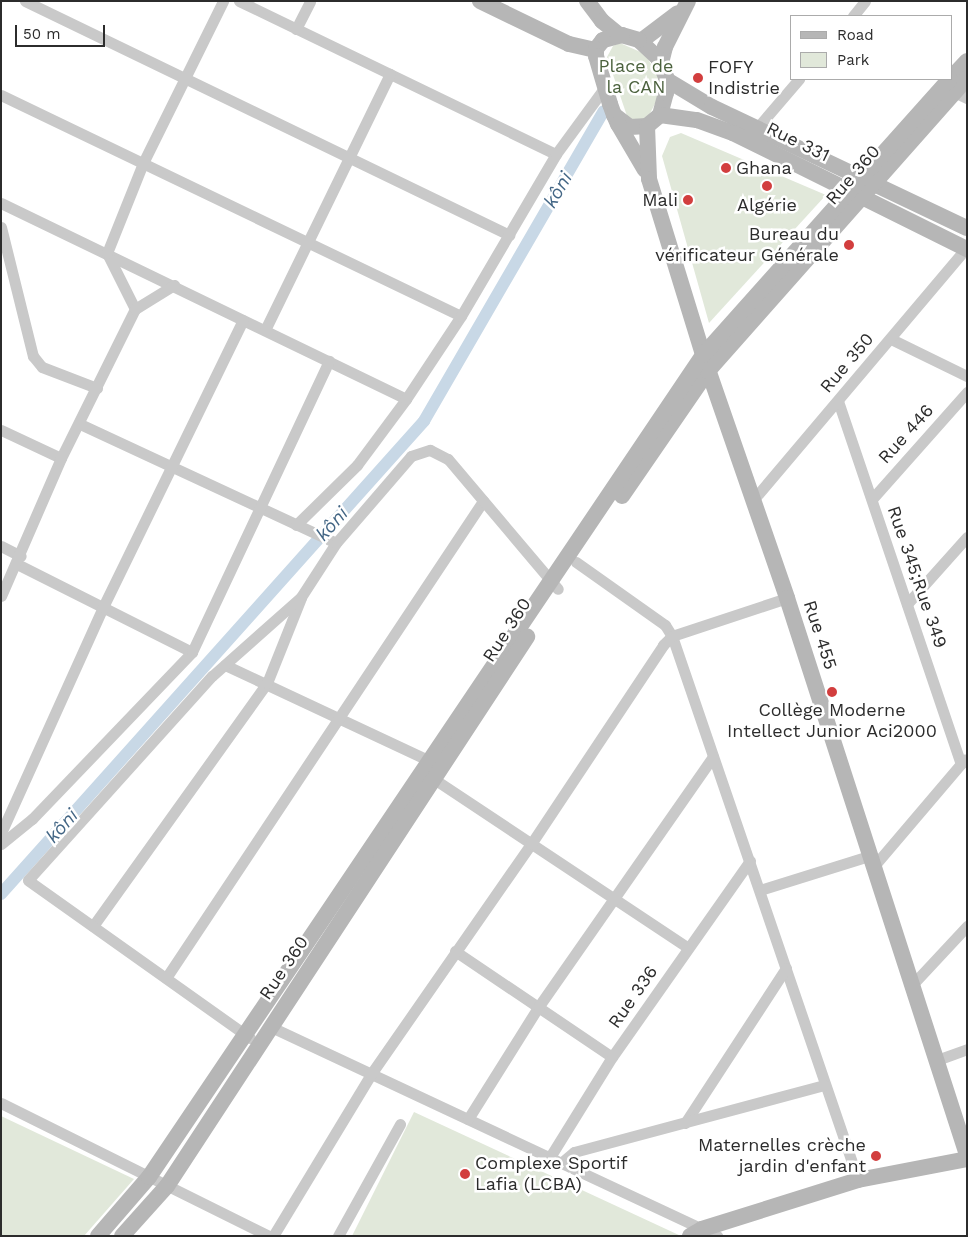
<!DOCTYPE html>
<meta charset="utf-8">
<style>
body{margin:0}
#map{position:relative;width:968px;height:1237px;overflow:hidden;background:#fff;font-family:"Work Sans",sans-serif}
div>[style]{position:absolute}
[style*='--x']{left:calc(var(--x)*1px);top:calc(var(--y)*1px);width:calc(var(--w)*1px);rotate:calc(var(--a)*1deg)}
.green>*{inset:0;background:#e1e8da}
.canal>*{height:12px;margin:-6px;padding:0 6px;transform-origin:6px;border-radius:6px;background:#c8d8e6}
.street>*{height:11px;margin:-5.5px;padding:0 5.5px;transform-origin:5.5px;border-radius:5.5px;background:#c9c9c9}
.secondary>*{height:16px;margin:-8px;padding:0 8px;transform-origin:8px;border-radius:8px;background:#b6b6b6}
.dots>*{width:14px;height:14px;translate:-50% -50%;box-sizing:border-box;border:2px solid #fff;border-radius:50%}
span{translate:-50% -50%;white-space:nowrap;text-align:center;line-height:1.15;-webkit-text-stroke:5px #fff;paint-order:stroke}
.park-label{font-size:18px;color:#4c623e}
.poi-label{font-size:18px;color:#2c2c2c}
.left{translate:0 -50%;text-align:left}
.right{translate:-100% -50%;text-align:right}
.street-label{font-size:18px;color:#2c2c2c}
.water-label{font-size:19px;color:#436685;font-style:italic}
.frame{position:absolute;inset:0;border:2px solid #2c2c2c;pointer-events:none}
.legend{position:absolute;left:790px;top:15px;width:162px;height:65px;box-sizing:border-box;background:#fff;border:1px solid #ababab;margin:0;padding:6px 9px;list-style:none;font-size:15px;color:#2c2c2c}
.legend li{display:flex;align-items:center;gap:10px;height:25px}
.legend b{width:25px;border:1px solid #ababab}
.scale{position:absolute;left:15px;top:25px;width:90px;height:22px;box-sizing:border-box;border:2px solid #2c2c2c;border-top:0;padding-left:6px;font-size:15px;line-height:18px;white-space:nowrap;color:#2c2c2c;-webkit-text-stroke:4px #fff;paint-order:stroke}
</style>
<div id="map">
<div class="green">
<i style="clip-path:polygon(620px 43px,645px 54px,658px 76px,657px 100px,647px 119px,633px 121px,627px 116px,607px 57px,613px 46px)"></i>
<i style="clip-path:polygon(681px 133px,826px 195px,709px 323px,662px 156px,670px 137px)"></i>
<i style="clip-path:polygon(414px 1112px,681px 1236px,352px 1236px)"></i>
<i style="clip-path:polygon(1px 1116px,134px 1179px,84px 1236px,1px 1236px)"></i>
</div>
<div class="canal">
<i style="--x:1;--y:894;--w:635;--a:-48.19"></i>
<i style="--x:424;--y:421;--w:358;--a:-59.9"></i>
</div>
<div class="street">
<i style="--x:25;--y:1;--w:538;--a:25.8"></i>
<i style="--x:239;--y:1;--w:352;--a:25.8"></i>
<i style="--x:853;--y:16;--w:19;--a:-51"></i>
<i style="--x:296;--y:29;--w:31;--a:-63"></i>
<i style="--x:954;--y:92;--w:14;--a:25"></i>
<i style="--x:1;--y:95;--w:510;--a:25.66"></i>
<i style="--x:757;--y:128;--w:65;--a:-49.4"></i>
<i style="--x:1;--y:203;--w:450;--a:25.8"></i>
<i style="--x:1;--y:227;--w:133;--a:76.1"></i>
<i style="--x:33;--y:356;--w:14;--a:51"></i>
<i style="--x:42;--y:367;--w:59;--a:20.9"></i>
<i style="--x:135;--y:309;--w:63;--a:-116.6"></i>
<i style="--x:107;--y:253;--w:97;--a:-68.2"></i>
<i style="--x:143;--y:163;--w:181;--a:-63.7"></i>
<i style="--x:265;--y:330;--w:285;--a:-64"></i>
<i style="--x:891;--y:339;--w:85;--a:26"></i>
<i style="--x:838;--y:401;--w:383;--a:71.3"></i>
<i style="--x:80;--y:424;--w:282;--a:24.9"></i>
<i style="--x:1;--y:430;--w:66;--a:25"></i>
<i style="--x:754;--y:499;--w:329;--a:-49.8"></i>
<i style="--x:872;--y:499;--w:143;--a:-48.4"></i>
<i style="--x:296;--y:525;--w:86;--a:-44.5"></i>
<i style="--x:357;--y:465;--w:82;--a:-53.4"></i>
<i style="--x:406;--y:399;--w:100;--a:-56.5"></i>
<i style="--x:461;--y:316;--w:188;--a:-59.6"></i>
<i style="--x:556;--y:154;--w:83;--a:-53.8"></i>
<i style="--x:1;--y:546;--w:22;--a:27"></i>
<i style="--x:576;--y:562;--w:109;--a:35.3"></i>
<i style="--x:665;--y:625;--w:13;--a:58"></i>
<i style="--x:672;--y:636;--w:575;--a:71.12"></i>
<i style="--x:17;--y:564;--w:196;--a:26.7"></i>
<i style="--x:1;--y:596;--w:150;--a:-66.5"></i>
<i style="--x:61;--y:458;--w:166;--a:-63.6"></i>
<i style="--x:135;--y:309;--w:46;--a:-31.6"></i>
<i style="--x:907;--y:604;--w:90;--a:-48.2"></i>
<i style="--x:225;--y:665;--w:224;--a:25.1"></i>
<i style="--x:434;--y:779;--w:305;--a:33.6"></i>
<i style="--x:1;--y:833;--w:248;--a:-65.7"></i>
<i style="--x:103;--y:607;--w:319;--a:-64"></i>
<i style="--x:1;--y:844;--w:40;--a:-39"></i>
<i style="--x:32;--y:819;--w:231;--a:-46.2"></i>
<i style="--x:192;--y:652;--w:322;--a:-64.8"></i>
<i style="--x:874;--y:866;--w:140;--a:-49.6"></i>
<i style="--x:760;--y:890;--w:114;--a:-17.3"></i>
<i style="--x:93;--y:926;--w:299;--a:-54.4"></i>
<i style="--x:267;--y:683;--w:92;--a:-68.2"></i>
<i style="--x:455;--y:951;--w:189;--a:34"></i>
<i style="--x:166;--y:978;--w:573;--a:-56.39"></i>
<i style="--x:912;--y:985;--w:81;--a:-47"></i>
<i style="--x:269;--y:1026;--w:495;--a:25.1"></i>
<i style="--x:250;--y:1038;--w:272;--a:-144.6"></i>
<i style="--x:28;--y:880;--w:275;--a:-48"></i>
<i style="--x:212;--y:676;--w:119;--a:-41.6"></i>
<i style="--x:301;--y:597;--w:64;--a:-57.1"></i>
<i style="--x:336;--y:543;--w:115;--a:-49.2"></i>
<i style="--x:411;--y:456;--w:20;--a:-18"></i>
<i style="--x:430;--y:450;--w:20;--a:27"></i>
<i style="--x:448;--y:459;--w:170;--a:49.8"></i>
<i style="--x:937;--y:1060;--w:32;--a:-20"></i>
<i style="--x:1;--y:1103;--w:299;--a:26.4"></i>
<i style="--x:468;--y:1119;--w:133;--a:-57.9"></i>
<i style="--x:539;--y:1006;--w:304;--a:-55.1"></i>
<i style="--x:685;--y:1123;--w:185;--a:-56.9"></i>
<i style="--x:550;--y:1157;--w:118;--a:-58.2"></i>
<i style="--x:612;--y:1057;--w:240;--a:-54.9"></i>
<i style="--x:561;--y:1163;--w:17;--a:-40"></i>
<i style="--x:574;--y:1152;--w:259;--a:-15"></i>
<i style="--x:273;--y:1236;--w:189;--a:-58.8"></i>
<i style="--x:371;--y:1074;--w:280;--a:-55.2"></i>
<i style="--x:531;--y:844;--w:239;--a:-56.4"></i>
<i style="--x:663;--y:645;--w:13;--a:-45"></i>
<i style="--x:672;--y:636;--w:121;--a:-18.3"></i>
<i style="--x:338;--y:1236;--w:128;--a:-61"></i>
</div>
<div class="secondary">
<i style="--x:480;--y:1;--w:99;--a:25.8"></i>
<i style="--x:569;--y:44;--w:27;--a:13"></i>
<i style="--x:587;--y:1;--w:25;--a:53"></i>
<i style="--x:602;--y:21;--w:22;--a:39"></i>
<i style="--x:641;--y:41;--w:46;--a:-37.1"></i>
<i style="--x:661;--y:63;--w:16;--a:-76"></i>
<i style="--x:665;--y:47;--w:51;--a:-63.4"></i>
<i style="--x:952;--y:77;--w:22;--a:-47"></i>
<i style="--x:667;--y:80;--w:52;--a:31"></i>
<i style="--x:712;--y:107;--w:282;--a:25.4"></i>
<i style="--x:614;--y:115;--w:20;--a:37"></i>
<i style="--x:630;--y:127;--w:17;--a:-3"></i>
<i style="--x:647;--y:126;--w:17;--a:-40"></i>
<i style="--x:660;--y:115;--w:23;--a:-75"></i>
<i style="--x:666;--y:93;--w:16;--a:-90"></i>
<i style="--x:666;--y:77;--w:21;--a:-113"></i>
<i style="--x:658;--y:58;--w:26;--a:-137"></i>
<i style="--x:639;--y:40;--w:18;--a:-164"></i>
<i style="--x:622;--y:35;--w:20;--a:165"></i>
<i style="--x:603;--y:40;--w:11;--a:128"></i>
<i style="--x:596;--y:49;--w:7;--a:90"></i>
<i style="--x:596;--y:56;--w:50;--a:73.7"></i>
<i style="--x:610;--y:104;--w:12;--a:70"></i>
<i style="--x:614;--y:115;--w:10;--a:66"></i>
<i style="--x:618;--y:124;--w:53;--a:59.6"></i>
<i style="--x:660;--y:115;--w:37;--a:8"></i>
<i style="--x:697;--y:120;--w:38;--a:20"></i>
<i style="--x:733;--y:133;--w:261;--a:26.4"></i>
<i style="--x:647;--y:126;--w:53;--a:87.8"></i>
<i style="--x:649;--y:179;--w:184;--a:72.9"></i>
<i style="--x:703;--y:355;--w:257;--a:70.9"></i>
<i style="--x:787;--y:598;--w:585;--a:72.09"></i>
<i style="--x:622;--y:496;--w:152;--a:-55.5"></i>
<i style="--x:708;--y:371;--w:391;--a:-48.5"></i>
<i style="--x:98;--y:1236;--w:78;--a:-49.2"></i>
<i style="--x:149;--y:1177;--w:991;--a:-56.02"></i>
<i style="--x:703;--y:355;--w:370;--a:-48.2"></i>
<i style="--x:122;--y:1236;--w:67;--a:-48"></i>
<i style="--x:167;--y:1186;--w:657;--a:-56.75"></i>
<i style="--x:690;--y:1236;--w:14;--a:-30"></i>
<i style="--x:702;--y:1229;--w:164;--a:-17.4"></i>
<i style="--x:858;--y:1180;--w:111;--a:-10.9"></i>
</div>
<div class="dots">
<i style="left:698px;top:78px;background:#d23e3e"></i>
<i style="left:726px;top:168px;background:#d23e3e"></i>
<i style="left:767px;top:186px;background:#d23e3e"></i>
<i style="left:688px;top:200px;background:#d23e3e"></i>
<i style="left:849px;top:245px;background:#d23e3e"></i>
<i style="left:832px;top:692px;background:#d23e3e"></i>
<i style="left:876px;top:1156px;background:#d23e3e"></i>
<i style="left:465px;top:1174px;background:#d23e3e"></i>
</div>
<div class="park-label">
<span style="left:636px;top:77px">Place de<br>la CAN</span>
</div>
<div class="poi-label">
<span class="left" style="left:708px;top:78px">FOFY<br>Indistrie</span>
<span class="left" style="left:736px;top:168px">Ghana</span>
<span class="right" style="left:678px;top:200px">Mali</span>
<span style="left:767px;top:205px">Algérie</span>
<span class="right" style="left:839px;top:245px">Bureau du<br>vérificateur Générale</span>
<span style="left:832px;top:721px">Collège Moderne<br>Intellect Junior Aci2000</span>
<span class="right" style="left:866px;top:1156px">Maternelles crèche<br>jardin d'enfant</span>
<span class="left" style="left:475px;top:1174px">Complexe Sportif<br>Lafia (LCBA)</span>
</div>
<div class="street-label">
<span style="left:798px;top:142px;rotate:26deg">Rue 331</span>
<span style="left:853px;top:175px;rotate:-49deg">Rue 360</span>
<span style="left:847px;top:363px;rotate:-50deg">Rue 350</span>
<span style="left:906px;top:434px;rotate:-48deg">Rue 446</span>
<span style="left:917px;top:577px;rotate:71deg">Rue 345;Rue 349</span>
<span style="left:507px;top:630px;rotate:-57deg">Rue 360</span>
<span style="left:820px;top:635px;rotate:72deg">Rue 455</span>
<span style="left:284px;top:968px;rotate:-56deg">Rue 360</span>
<span style="left:633px;top:997px;rotate:-55deg">Rue 336</span>
</div>
<div class="water-label">
<span style="left:558px;top:190px;rotate:-60deg">kôni</span>
<span style="left:332px;top:524px;rotate:-48deg">kôni</span>
<span style="left:62px;top:826px;rotate:-48deg">kôni</span>
</div>
<div class="frame"></div>
<ul class="legend">
<li><b style="height:6px;background:#b6b6b6"></b>Road</li>
<li><b style="height:14px;background:#e1e8da"></b>Park</li>
</ul>
<div class="scale">50 m</div>
</div>
